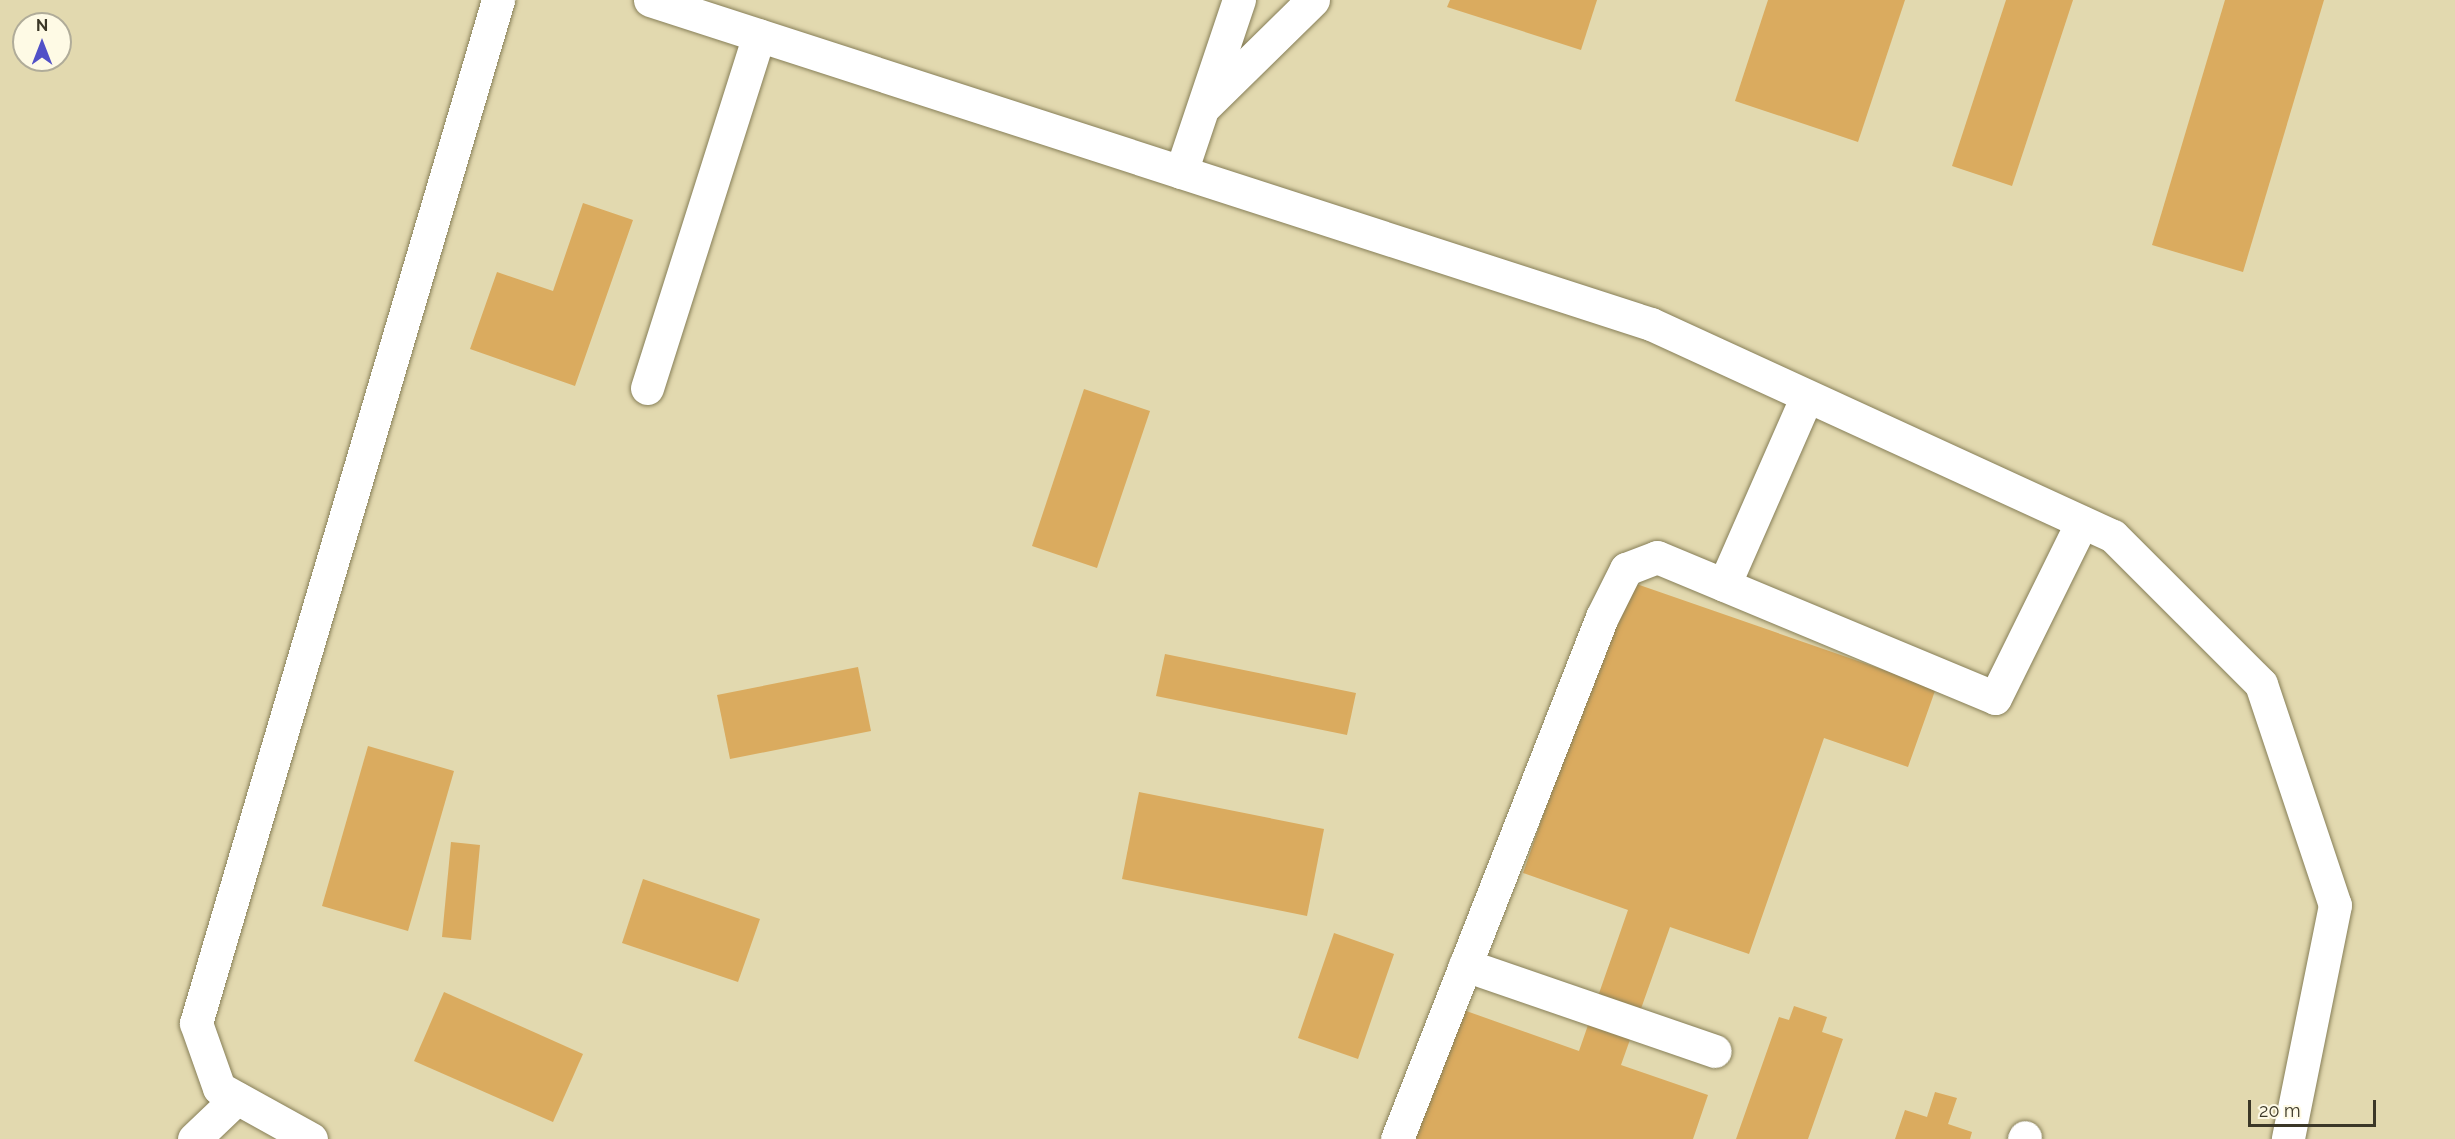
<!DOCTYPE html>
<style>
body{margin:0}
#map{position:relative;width:2455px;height:1139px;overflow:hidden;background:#e2d9af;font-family:Raleway,sans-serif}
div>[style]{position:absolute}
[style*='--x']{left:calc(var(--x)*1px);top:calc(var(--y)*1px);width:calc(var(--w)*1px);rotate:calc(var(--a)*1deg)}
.building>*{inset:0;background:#daab5f}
.roads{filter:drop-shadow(0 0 2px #877f58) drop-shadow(0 0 2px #877f58)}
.minor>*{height:33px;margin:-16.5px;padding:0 16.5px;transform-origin:16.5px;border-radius:16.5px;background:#fff}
span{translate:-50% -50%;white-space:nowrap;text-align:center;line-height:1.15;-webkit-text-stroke:5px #fefae5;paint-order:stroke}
.north{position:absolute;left:12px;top:12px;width:60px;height:60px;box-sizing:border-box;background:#fefae5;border:2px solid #b0ac99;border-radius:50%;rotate:0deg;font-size:16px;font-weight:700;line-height:24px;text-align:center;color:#3b3727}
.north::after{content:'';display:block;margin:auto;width:21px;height:27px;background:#5150c7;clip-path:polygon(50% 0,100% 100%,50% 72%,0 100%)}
.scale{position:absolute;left:2248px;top:1100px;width:128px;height:27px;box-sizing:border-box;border:3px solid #3b3727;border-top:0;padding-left:8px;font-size:18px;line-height:21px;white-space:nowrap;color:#3b3727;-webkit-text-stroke:4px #fefae5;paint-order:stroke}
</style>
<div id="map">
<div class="building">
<i style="clip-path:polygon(1450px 0,1597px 0,1581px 50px,1447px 7px)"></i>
<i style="clip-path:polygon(1768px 0,1905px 0,1858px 142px,1735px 101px)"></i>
<i style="clip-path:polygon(2006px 0,2073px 0,2012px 186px,1952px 166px)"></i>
<i style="clip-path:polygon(2225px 0,2324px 0,2243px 272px,2152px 245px)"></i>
<i style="clip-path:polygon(583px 203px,633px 220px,575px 386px,470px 349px,497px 272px,553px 291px)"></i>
<i style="clip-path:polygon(1084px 389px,1150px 411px,1097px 568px,1032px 546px)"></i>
<i style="clip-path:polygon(1625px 580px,1936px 688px,1908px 767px,1824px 738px,1749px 954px,1670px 927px,1621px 1065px,1708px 1095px,1693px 1139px,1409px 1139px,1455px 1007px,1579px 1051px,1628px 910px,1523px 873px)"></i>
<i style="clip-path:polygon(1165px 654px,1356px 693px,1347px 735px,1156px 696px)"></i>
<i style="clip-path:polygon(858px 667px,871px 731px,730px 759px,717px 695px)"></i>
<i style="clip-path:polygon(368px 746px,454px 771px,408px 931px,322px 906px)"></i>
<i style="clip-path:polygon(1139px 792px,1324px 829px,1307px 916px,1122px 879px)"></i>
<i style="clip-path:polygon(451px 842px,480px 845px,471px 940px,442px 937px)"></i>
<i style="clip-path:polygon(643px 879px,760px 919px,738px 982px,622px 943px)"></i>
<i style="clip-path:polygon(1334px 933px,1394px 954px,1358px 1059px,1298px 1038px)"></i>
<i style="clip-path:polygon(444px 992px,583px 1054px,553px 1122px,414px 1061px)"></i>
<i style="clip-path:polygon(1794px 1006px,1827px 1017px,1822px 1032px,1843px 1039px,1808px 1139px,1736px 1139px,1779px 1017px,1789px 1020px)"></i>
<i style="clip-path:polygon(1935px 1092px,1957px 1098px,1948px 1124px,1972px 1132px,1970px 1139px,1895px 1139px,1905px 1110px,1927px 1117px)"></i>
</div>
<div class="roads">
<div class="minor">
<i style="--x:650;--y:0;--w:1052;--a:17.94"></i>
<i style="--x:1651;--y:324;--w:508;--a:24.65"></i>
<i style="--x:2113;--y:536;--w:209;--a:45"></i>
<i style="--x:2261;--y:684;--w:233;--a:71.5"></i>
<i style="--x:2335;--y:905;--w:239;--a:101.4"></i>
<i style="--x:1206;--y:105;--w:150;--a:-44.5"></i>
<i style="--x:1181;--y:172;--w:182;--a:-71.4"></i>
<i style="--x:647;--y:388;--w:370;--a:-72.4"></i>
<i style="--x:1724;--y:585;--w:206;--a:-66.3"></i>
<i style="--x:1465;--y:965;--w:264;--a:19"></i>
<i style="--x:194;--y:1139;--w:59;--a:-43.6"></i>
<i style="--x:311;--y:1139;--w:105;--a:-151"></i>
<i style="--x:219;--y:1088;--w:69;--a:-109.5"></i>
<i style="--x:196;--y:1023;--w:1067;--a:-73.55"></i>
<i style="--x:1397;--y:1139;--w:561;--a:-68.56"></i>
<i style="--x:1602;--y:617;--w:54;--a:-63.4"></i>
<i style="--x:1626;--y:569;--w:33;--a:-21"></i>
<i style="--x:1657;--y:557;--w:366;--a:22.6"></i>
<i style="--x:1995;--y:698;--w:196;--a:-63.7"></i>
<i style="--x:2024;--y:1139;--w:2;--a:-63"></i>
</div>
</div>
<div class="north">N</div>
<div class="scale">20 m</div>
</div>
